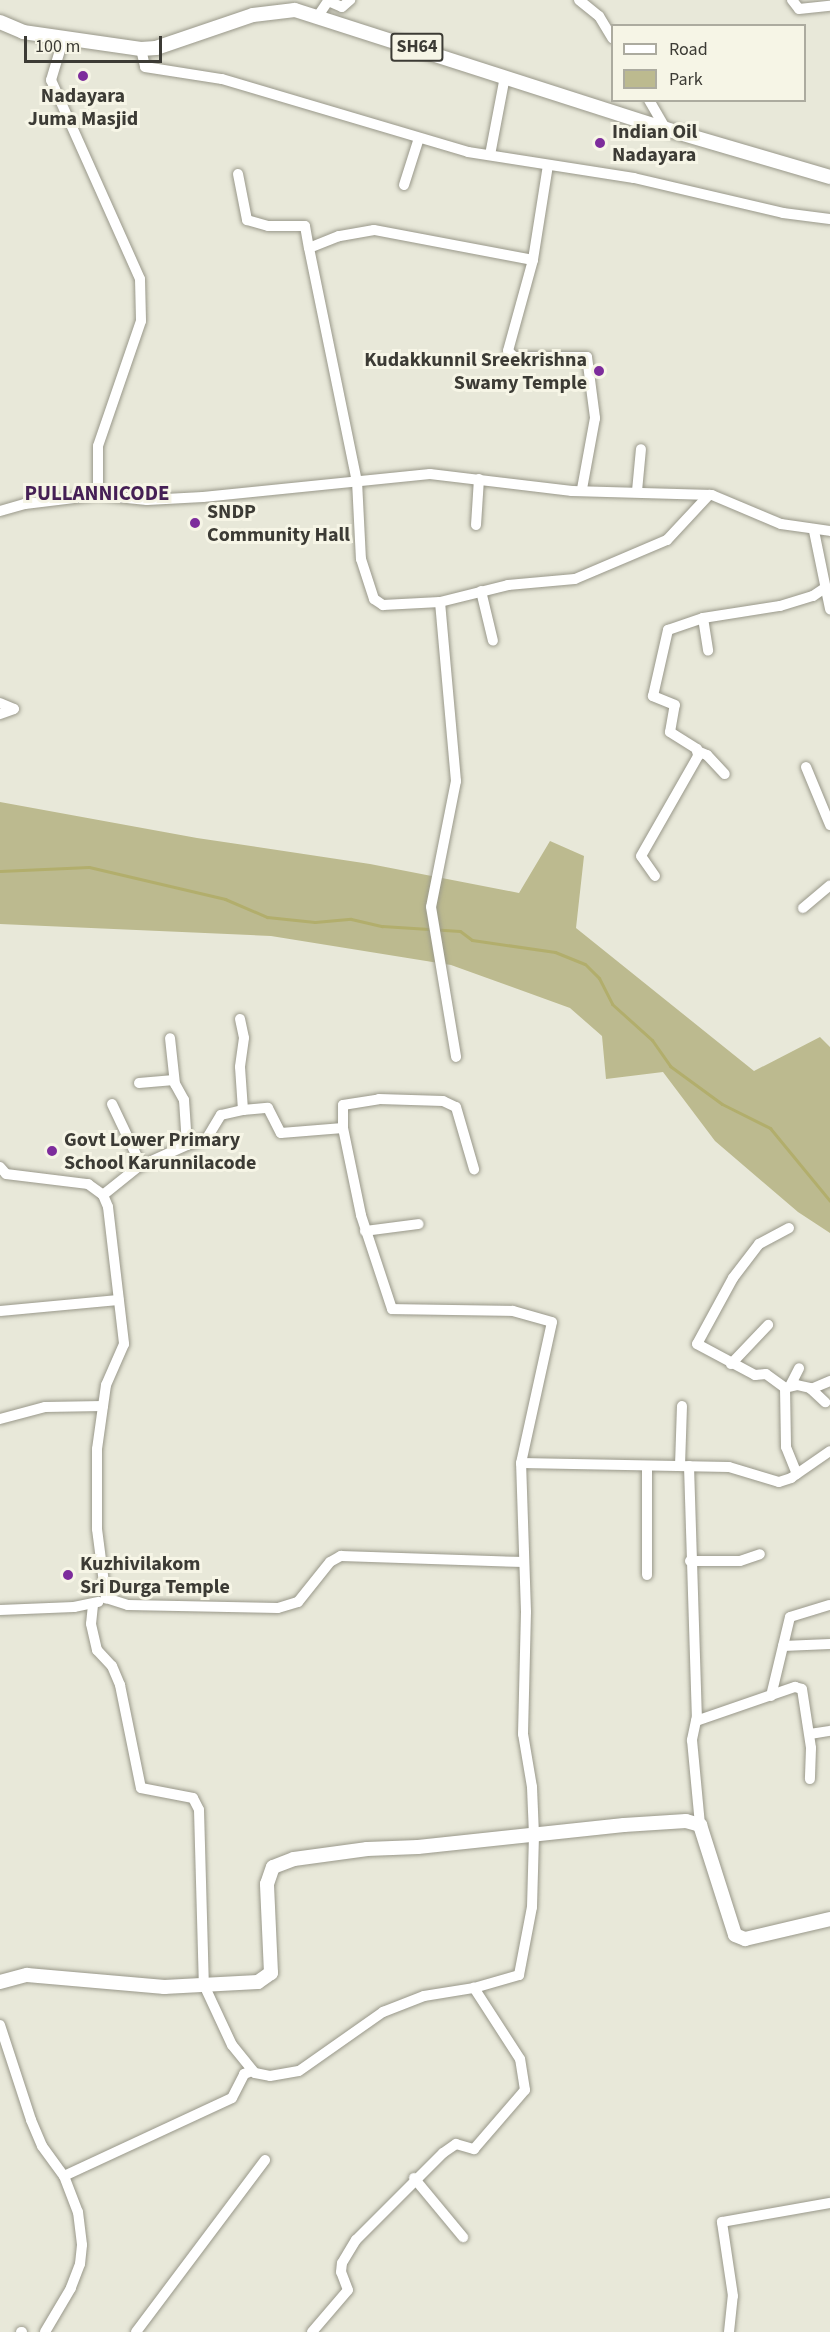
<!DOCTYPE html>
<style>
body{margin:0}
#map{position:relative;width:830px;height:2332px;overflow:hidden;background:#e8e8d9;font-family:"Source Sans 3",sans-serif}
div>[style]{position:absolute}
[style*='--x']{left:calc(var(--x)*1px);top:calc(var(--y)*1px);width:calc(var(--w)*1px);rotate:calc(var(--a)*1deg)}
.green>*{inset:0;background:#bcba8f}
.stream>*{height:3px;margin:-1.5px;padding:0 1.5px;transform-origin:1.5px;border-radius:1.5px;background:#b2ae6c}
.roads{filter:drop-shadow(0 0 2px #99988a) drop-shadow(0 0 2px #99988a)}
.minor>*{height:10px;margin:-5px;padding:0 5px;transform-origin:5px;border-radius:5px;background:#fff}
.major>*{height:14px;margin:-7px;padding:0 7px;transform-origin:7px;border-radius:7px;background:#fff}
.dots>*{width:16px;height:16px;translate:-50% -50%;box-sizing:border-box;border:3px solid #f6f5e6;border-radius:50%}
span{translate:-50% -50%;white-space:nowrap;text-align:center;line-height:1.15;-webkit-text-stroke:6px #f6f5e6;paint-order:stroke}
.shield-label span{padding:2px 4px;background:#f6f5e6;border:2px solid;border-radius:4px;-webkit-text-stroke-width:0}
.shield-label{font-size:18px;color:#3c3b35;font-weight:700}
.poi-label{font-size:20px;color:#3c3b35;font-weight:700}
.left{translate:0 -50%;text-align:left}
.right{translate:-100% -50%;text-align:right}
.neighbourhood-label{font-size:21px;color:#451f55;font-weight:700}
.legend{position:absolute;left:611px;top:24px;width:195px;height:78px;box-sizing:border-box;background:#f6f5e6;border:2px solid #acab9f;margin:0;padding:8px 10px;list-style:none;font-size:18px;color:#3c3b35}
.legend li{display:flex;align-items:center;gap:12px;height:30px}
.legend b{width:30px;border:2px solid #acab9f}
.scale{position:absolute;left:24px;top:36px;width:138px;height:27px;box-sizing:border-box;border:3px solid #3c3b35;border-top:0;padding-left:8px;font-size:18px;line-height:21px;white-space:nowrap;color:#3c3b35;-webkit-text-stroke:4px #f6f5e6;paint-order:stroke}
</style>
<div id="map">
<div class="green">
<i style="clip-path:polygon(0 802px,197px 838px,370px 864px,519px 893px,550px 841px,584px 856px,576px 928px,754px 1071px,820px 1037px,830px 1047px,830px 1233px,798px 1212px,715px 1141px,663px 1072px,606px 1079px,602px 1036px,570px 1008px,451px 965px,271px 936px,0 924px)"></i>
</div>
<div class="stream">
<i style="--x:0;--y:871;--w:89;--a:-2.6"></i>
<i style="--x:89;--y:867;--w:140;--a:13.2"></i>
<i style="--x:225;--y:899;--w:46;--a:23.2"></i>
<i style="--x:267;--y:917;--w:48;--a:5.9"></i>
<i style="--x:315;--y:922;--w:36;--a:-5"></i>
<i style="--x:351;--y:919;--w:32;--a:13"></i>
<i style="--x:382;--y:926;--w:78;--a:3.7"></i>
<i style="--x:460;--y:931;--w:15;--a:37"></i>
<i style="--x:472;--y:940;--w:84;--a:8.2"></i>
<i style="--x:555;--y:952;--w:32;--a:22"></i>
<i style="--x:585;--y:964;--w:20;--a:45"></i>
<i style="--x:599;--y:978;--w:29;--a:63"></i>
<i style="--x:612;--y:1004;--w:54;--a:42"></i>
<i style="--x:652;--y:1040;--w:32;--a:55"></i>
<i style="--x:670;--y:1066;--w:64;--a:36.2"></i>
<i style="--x:722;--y:1104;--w:54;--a:26.6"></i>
<i style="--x:770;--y:1128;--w:94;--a:50.6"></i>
</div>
<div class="roads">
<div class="minor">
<i style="--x:579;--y:0;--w:26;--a:39"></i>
<i style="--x:599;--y:16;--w:26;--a:59"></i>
<i style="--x:792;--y:0;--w:11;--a:52"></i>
<i style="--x:799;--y:9;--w:31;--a:-6"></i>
<i style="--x:318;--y:16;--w:18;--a:-56"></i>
<i style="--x:328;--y:1;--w:15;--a:23"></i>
<i style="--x:342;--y:7;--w:11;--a:-41"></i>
<i style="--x:64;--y:37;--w:45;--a:106.8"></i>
<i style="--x:51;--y:80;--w:218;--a:65.9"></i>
<i style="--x:140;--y:279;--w:42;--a:88.6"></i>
<i style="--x:141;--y:321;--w:132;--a:109"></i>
<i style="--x:98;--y:446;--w:49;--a:90"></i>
<i style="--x:141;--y:49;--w:18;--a:77"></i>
<i style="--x:145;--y:67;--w:78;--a:8.9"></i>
<i style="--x:222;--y:79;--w:257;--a:16.5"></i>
<i style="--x:468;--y:152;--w:168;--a:8.9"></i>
<i style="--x:634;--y:178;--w:153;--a:13.2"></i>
<i style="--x:783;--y:213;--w:47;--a:7.3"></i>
<i style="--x:649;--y:100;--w:34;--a:60"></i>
<i style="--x:490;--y:155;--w:80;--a:-79.2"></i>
<i style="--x:548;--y:165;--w:96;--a:99"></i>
<i style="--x:533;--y:260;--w:94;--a:105.4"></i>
<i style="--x:508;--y:351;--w:8;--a:45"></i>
<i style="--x:514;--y:357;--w:73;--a:0"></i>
<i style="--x:587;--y:357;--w:62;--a:82.5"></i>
<i style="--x:595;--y:418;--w:72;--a:100.4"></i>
<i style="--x:238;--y:174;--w:47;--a:78.9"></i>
<i style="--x:247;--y:220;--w:22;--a:16"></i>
<i style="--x:268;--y:226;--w:37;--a:0"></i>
<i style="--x:305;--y:226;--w:22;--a:80"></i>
<i style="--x:404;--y:185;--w:49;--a:-72.3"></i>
<i style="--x:533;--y:260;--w:162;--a:-169.3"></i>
<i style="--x:374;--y:230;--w:36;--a:170"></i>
<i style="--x:339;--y:236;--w:32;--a:158"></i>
<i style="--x:309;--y:248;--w:238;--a:78.4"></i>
<i style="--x:357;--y:481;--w:78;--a:87.1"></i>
<i style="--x:361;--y:559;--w:42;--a:72"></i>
<i style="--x:374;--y:599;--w:11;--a:34"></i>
<i style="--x:383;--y:605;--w:57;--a:-3"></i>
<i style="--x:440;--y:602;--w:70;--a:-14"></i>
<i style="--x:508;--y:585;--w:67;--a:-5.1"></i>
<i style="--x:575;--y:579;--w:100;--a:-23"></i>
<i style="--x:667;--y:540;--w:62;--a:-47"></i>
<i style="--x:637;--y:491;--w:42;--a:-84.6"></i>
<i style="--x:0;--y:511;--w:26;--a:-16"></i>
<i style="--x:25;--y:504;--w:74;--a:-7"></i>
<i style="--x:98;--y:495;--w:49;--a:5.8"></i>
<i style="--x:147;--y:500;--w:56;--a:-3.1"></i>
<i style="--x:203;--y:497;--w:228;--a:-5.8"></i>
<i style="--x:430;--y:474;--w:143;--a:6.8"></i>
<i style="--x:572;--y:491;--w:140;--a:1.6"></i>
<i style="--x:712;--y:495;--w:75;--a:22.8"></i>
<i style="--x:781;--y:524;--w:49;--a:8.1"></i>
<i style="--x:476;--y:525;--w:46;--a:-86.3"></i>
<i style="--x:814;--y:531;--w:80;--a:78.4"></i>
<i style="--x:481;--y:591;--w:51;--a:76.5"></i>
<i style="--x:440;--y:602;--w:180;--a:84.9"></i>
<i style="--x:456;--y:781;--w:128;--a:101.2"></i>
<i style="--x:431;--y:907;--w:152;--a:80.5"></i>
<i style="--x:703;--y:618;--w:33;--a:81"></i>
<i style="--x:0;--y:703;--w:15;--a:23"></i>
<i style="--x:14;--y:709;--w:15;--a:160"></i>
<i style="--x:697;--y:751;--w:11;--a:22"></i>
<i style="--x:707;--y:755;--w:26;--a:47"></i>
<i style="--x:806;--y:767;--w:63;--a:67.5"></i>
<i style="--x:655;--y:876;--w:24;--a:-125"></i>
<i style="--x:641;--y:856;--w:115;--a:-60.3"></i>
<i style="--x:698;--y:756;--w:7;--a:-98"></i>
<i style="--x:697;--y:749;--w:32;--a:-148"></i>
<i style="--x:670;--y:732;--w:27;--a:-80"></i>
<i style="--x:675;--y:705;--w:24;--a:-158"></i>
<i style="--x:653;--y:696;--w:68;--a:-77.2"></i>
<i style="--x:668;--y:630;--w:37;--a:-19"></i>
<i style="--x:703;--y:618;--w:78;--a:-8.9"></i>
<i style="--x:780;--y:606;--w:34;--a:-17"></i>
<i style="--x:813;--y:596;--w:14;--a:-34"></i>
<i style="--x:803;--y:908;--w:35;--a:-40"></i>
<i style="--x:240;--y:1019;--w:19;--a:78"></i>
<i style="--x:244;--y:1038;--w:29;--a:98"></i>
<i style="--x:240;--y:1067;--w:43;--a:86"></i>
<i style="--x:139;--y:1083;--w:35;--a:-5"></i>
<i style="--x:112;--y:1104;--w:68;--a:64.6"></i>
<i style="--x:187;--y:1145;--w:21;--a:-19"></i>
<i style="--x:207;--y:1138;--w:27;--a:-59"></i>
<i style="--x:221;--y:1115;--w:23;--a:-13"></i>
<i style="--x:243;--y:1110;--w:25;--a:-5"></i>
<i style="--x:268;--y:1108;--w:28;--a:63"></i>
<i style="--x:281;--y:1133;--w:62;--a:-4.6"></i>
<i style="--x:0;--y:1167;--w:9;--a:49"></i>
<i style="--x:6;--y:1174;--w:83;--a:7"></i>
<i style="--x:88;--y:1184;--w:19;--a:36"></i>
<i style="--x:103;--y:1195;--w:13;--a:67"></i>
<i style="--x:108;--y:1207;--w:138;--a:83.3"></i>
<i style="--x:124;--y:1344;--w:45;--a:113.7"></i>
<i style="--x:106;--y:1385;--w:65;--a:98"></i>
<i style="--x:97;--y:1449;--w:80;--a:90"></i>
<i style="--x:97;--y:1529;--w:70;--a:82.6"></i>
<i style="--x:106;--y:1598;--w:23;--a:18"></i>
<i style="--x:128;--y:1605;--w:150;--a:1.1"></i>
<i style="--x:278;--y:1608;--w:21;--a:-17"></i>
<i style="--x:298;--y:1602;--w:51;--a:-51.3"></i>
<i style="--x:330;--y:1562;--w:13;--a:-29"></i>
<i style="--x:341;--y:1556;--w:183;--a:1.9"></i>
<i style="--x:103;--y:1195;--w:45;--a:-38.7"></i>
<i style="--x:138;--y:1167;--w:54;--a:-24.2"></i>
<i style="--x:187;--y:1145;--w:45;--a:-93.8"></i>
<i style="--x:184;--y:1100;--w:18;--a:-119"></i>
<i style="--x:175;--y:1084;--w:46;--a:-96.2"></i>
<i style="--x:789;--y:1228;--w:34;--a:152"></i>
<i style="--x:759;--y:1244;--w:43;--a:127.4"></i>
<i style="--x:733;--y:1278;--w:75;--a:118.6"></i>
<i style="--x:697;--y:1344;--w:66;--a:28.1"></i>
<i style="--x:755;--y:1375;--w:11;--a:-5"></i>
<i style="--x:766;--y:1374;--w:24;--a:36"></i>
<i style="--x:785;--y:1388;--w:59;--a:89"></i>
<i style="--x:786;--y:1447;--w:29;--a:68"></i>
<i style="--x:365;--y:1231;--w:54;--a:-7.4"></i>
<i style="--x:0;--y:1311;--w:119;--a:-5.3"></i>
<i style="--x:731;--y:1364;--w:54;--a:-46.5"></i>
<i style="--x:790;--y:1386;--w:20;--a:-63"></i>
<i style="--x:785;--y:1388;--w:12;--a:-14"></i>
<i style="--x:797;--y:1385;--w:13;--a:13"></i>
<i style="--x:810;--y:1388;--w:21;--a:43"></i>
<i style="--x:811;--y:1389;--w:21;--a:-23"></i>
<i style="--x:0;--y:1419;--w:47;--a:-14.9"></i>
<i style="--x:45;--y:1407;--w:58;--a:-1"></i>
<i style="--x:521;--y:1463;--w:208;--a:1.1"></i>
<i style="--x:729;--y:1467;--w:52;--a:16.7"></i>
<i style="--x:779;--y:1482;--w:13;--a:-18"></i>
<i style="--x:791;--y:1478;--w:47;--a:-34.7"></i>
<i style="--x:680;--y:1466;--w:60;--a:-88.1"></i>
<i style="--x:689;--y:1466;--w:250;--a:88.2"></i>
<i style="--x:697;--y:1716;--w:25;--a:102"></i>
<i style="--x:692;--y:1740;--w:85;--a:84.6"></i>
<i style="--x:647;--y:1467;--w:108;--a:90"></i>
<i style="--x:690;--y:1561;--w:50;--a:0"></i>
<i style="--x:740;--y:1561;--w:21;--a:-19"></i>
<i style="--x:93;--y:1605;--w:19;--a:96"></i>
<i style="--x:91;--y:1624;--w:27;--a:77"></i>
<i style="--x:97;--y:1650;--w:22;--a:47"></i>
<i style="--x:112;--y:1666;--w:21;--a:67"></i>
<i style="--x:120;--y:1685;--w:105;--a:78.5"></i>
<i style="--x:141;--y:1788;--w:53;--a:10.9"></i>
<i style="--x:193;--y:1798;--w:13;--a:63"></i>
<i style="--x:199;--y:1810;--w:175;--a:88.4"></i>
<i style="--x:204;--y:1985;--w:66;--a:65"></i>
<i style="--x:232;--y:2045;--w:36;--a:51"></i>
<i style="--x:255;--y:2073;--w:15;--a:11"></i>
<i style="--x:270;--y:2076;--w:29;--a:-10"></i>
<i style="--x:299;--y:2071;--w:103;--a:-35.1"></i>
<i style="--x:383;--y:2012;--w:44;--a:-21.3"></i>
<i style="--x:424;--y:1996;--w:51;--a:-9.1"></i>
<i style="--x:474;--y:1988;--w:47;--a:-16.1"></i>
<i style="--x:519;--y:1975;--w:69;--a:-79.2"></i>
<i style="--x:532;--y:1907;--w:72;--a:-88.4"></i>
<i style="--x:534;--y:1835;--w:48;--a:-92.4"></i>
<i style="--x:532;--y:1787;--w:54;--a:-99.6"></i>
<i style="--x:523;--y:1734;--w:122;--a:-88.6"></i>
<i style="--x:526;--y:1612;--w:149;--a:-91.9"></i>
<i style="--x:521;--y:1463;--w:144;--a:-77.6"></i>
<i style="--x:552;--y:1322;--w:41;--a:-164.2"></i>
<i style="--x:513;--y:1311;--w:121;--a:-179.1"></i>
<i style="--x:392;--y:1309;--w:99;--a:-108.3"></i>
<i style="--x:361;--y:1215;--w:89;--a:-101.7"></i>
<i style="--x:343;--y:1128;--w:23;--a:-90"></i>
<i style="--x:343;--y:1105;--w:36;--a:-9"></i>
<i style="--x:379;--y:1099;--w:64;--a:1.8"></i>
<i style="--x:443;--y:1101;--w:14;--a:25"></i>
<i style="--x:456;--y:1107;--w:65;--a:73.8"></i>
<i style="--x:0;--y:1610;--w:74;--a:-2.3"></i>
<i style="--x:74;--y:1607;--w:25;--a:-12"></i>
<i style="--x:783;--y:1646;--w:47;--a:-2.4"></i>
<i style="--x:771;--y:1696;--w:81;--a:-76.5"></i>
<i style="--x:790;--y:1617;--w:41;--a:-17.1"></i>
<i style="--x:696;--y:1721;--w:105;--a:-19"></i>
<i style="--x:795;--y:1687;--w:7;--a:16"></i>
<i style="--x:802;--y:1689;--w:60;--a:81.3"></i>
<i style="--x:811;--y:1748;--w:31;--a:92"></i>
<i style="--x:810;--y:1734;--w:20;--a:-9"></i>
<i style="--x:0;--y:2025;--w:100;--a:71.9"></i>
<i style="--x:31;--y:2120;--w:28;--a:67"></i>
<i style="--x:42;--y:2146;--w:37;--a:54"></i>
<i style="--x:64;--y:2176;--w:39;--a:69"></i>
<i style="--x:78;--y:2212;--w:33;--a:83"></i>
<i style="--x:82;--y:2245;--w:19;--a:96"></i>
<i style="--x:80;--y:2264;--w:26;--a:111"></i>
<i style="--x:71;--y:2288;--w:51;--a:120.6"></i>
<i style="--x:64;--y:2176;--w:185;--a:-24.9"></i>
<i style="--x:232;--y:2098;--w:27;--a:-63"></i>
<i style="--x:244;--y:2074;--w:9;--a:-21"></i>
<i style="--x:414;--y:2178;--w:77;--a:50.3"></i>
<i style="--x:21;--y:2332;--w:1;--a:0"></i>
<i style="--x:136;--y:2332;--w:215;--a:-53.1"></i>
<i style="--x:312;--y:2332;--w:55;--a:-49.4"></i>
<i style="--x:348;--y:2290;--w:19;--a:-111"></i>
<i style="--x:341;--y:2272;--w:9;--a:-84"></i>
<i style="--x:342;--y:2263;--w:27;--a:-59"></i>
<i style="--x:356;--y:2240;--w:123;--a:-45"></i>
<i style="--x:443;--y:2153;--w:16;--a:-35"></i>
<i style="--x:456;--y:2144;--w:19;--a:16"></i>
<i style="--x:474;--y:2149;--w:78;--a:-49.2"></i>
<i style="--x:525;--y:2090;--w:31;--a:-99"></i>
<i style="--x:520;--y:2059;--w:85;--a:-122.9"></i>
<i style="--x:729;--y:2332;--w:36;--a:-84"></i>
<i style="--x:733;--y:2296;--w:75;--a:-98.5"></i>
<i style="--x:722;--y:2222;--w:110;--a:-10"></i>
</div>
<div class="major">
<i style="--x:0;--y:22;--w:25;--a:23"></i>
<i style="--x:23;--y:32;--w:119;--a:8.2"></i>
<i style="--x:141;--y:49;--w:15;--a:-4"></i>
<i style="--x:156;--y:48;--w:102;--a:-18.8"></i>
<i style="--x:253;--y:15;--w:42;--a:-6.8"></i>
<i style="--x:295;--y:10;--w:390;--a:17.8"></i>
<i style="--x:666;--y:129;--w:171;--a:16.3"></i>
<i style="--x:0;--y:1982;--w:28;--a:-15"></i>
<i style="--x:27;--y:1975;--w:138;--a:5"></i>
<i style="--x:164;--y:1987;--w:94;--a:-3"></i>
<i style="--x:258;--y:1982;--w:16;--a:-35"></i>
<i style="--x:271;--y:1973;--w:89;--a:-92.6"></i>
<i style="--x:267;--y:1884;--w:18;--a:-71"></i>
<i style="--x:273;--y:1867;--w:22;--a:-21"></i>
<i style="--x:294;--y:1859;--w:74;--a:-7.8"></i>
<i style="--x:367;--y:1849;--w:51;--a:-2.2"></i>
<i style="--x:418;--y:1847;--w:207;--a:-6.1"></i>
<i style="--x:624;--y:1825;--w:62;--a:-3.7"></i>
<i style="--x:686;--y:1821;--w:15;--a:16"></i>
<i style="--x:700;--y:1825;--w:115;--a:72.3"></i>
<i style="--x:735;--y:1935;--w:11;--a:22"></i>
<i style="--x:745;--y:1939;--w:87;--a:-13.2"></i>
</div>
</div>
<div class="dots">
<i style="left:83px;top:76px;background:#7d2c9c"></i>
<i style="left:600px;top:143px;background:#7d2c9c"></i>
<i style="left:599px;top:371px;background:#7d2c9c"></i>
<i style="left:195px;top:523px;background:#7d2c9c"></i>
<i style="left:52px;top:1151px;background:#7d2c9c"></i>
<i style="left:68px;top:1575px;background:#7d2c9c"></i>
</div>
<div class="shield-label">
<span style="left:417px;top:47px">SH64</span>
</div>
<div class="poi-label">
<span style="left:83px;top:108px">Nadayara<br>Juma Masjid</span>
<span class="left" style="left:612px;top:144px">Indian Oil<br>Nadayara</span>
<span class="right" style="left:587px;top:372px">Kudakkunnil Sreekrishna<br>Swamy Temple</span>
<span class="left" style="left:207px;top:524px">SNDP<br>Community Hall</span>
<span class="left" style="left:64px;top:1152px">Govt Lower Primary<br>School Karunnilacode</span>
<span class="left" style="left:80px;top:1576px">Kuzhivilakom<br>Sri Durga Temple</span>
</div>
<div class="neighbourhood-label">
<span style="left:97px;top:493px">PULLANNICODE</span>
</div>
<ul class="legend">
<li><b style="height:8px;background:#fff"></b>Road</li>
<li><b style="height:16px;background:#bcba8f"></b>Park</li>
</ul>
<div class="scale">100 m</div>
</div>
